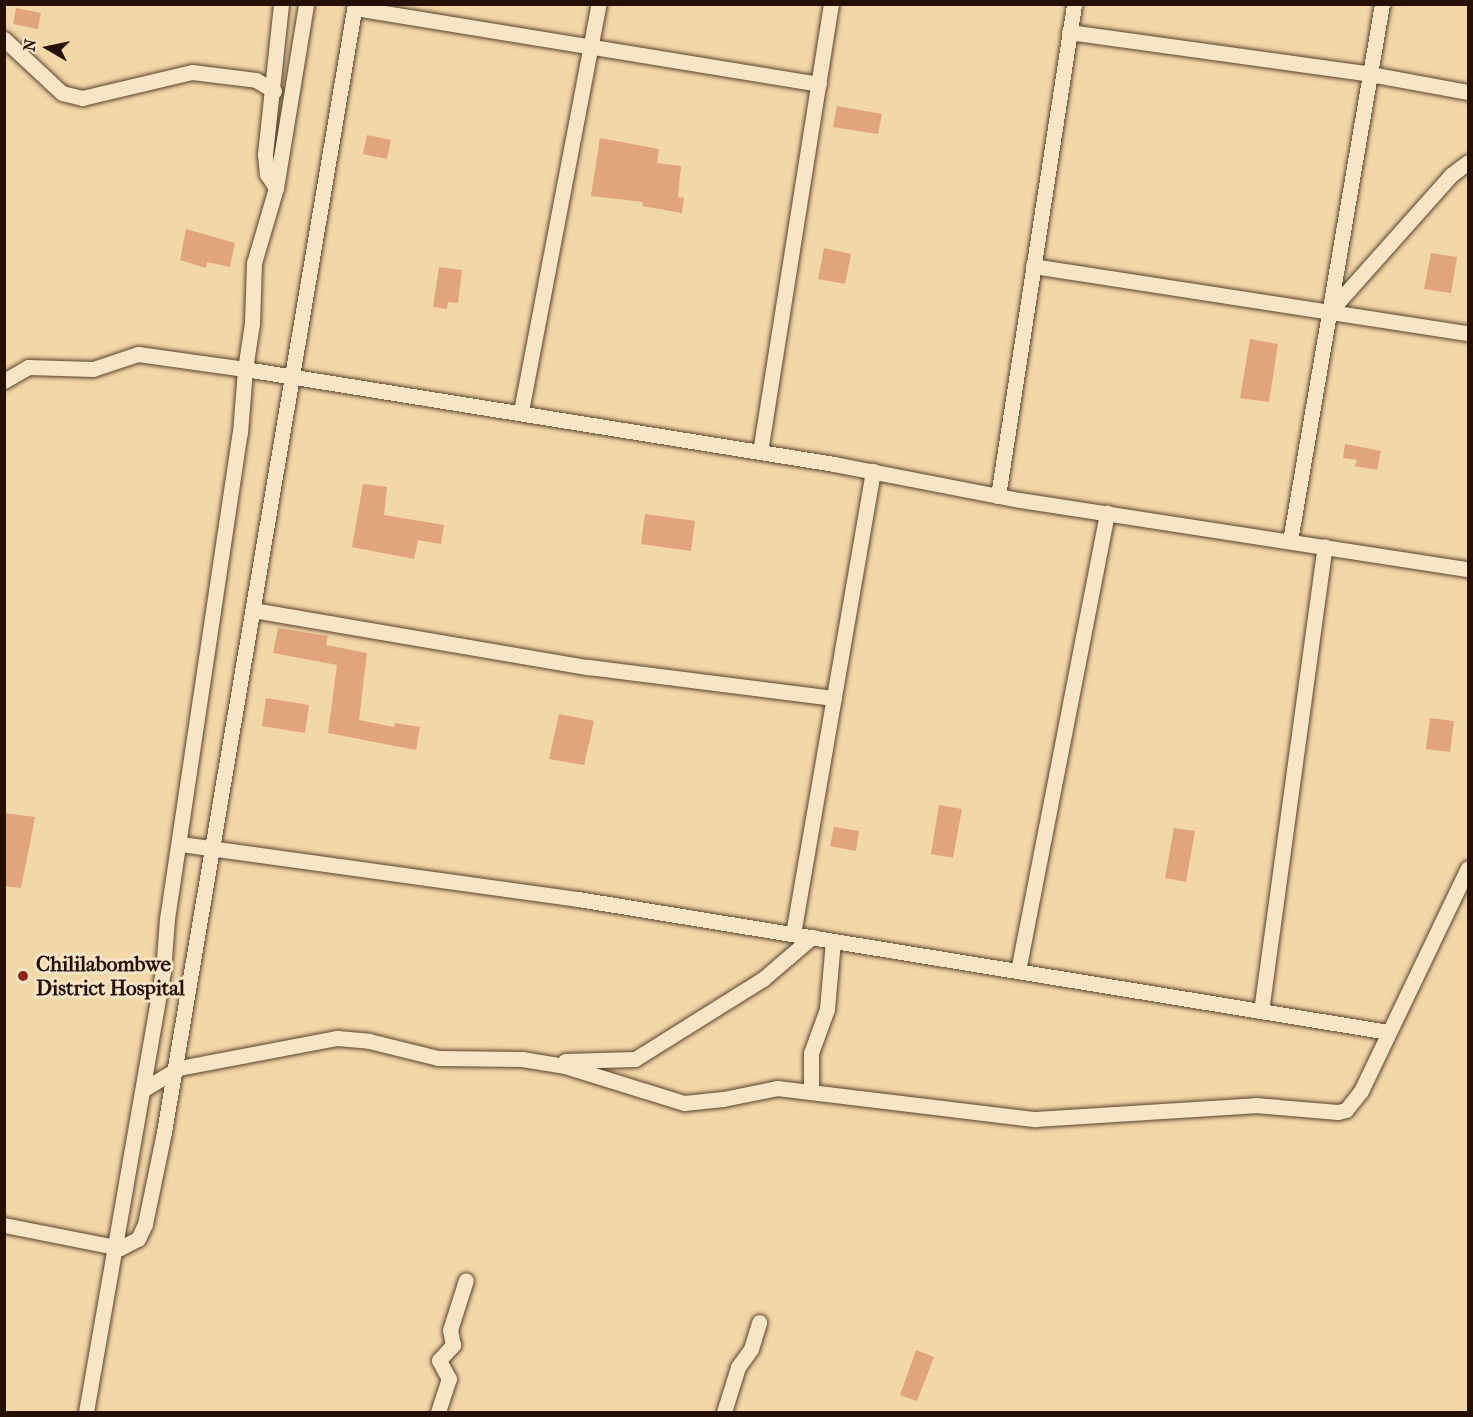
<!DOCTYPE html>
<style>
body{margin:0}
#map{position:relative;width:1473px;height:1417px;overflow:hidden;background:#f2d7a7;font-family:"IM FELL French Canon",serif}
div>[style]{position:absolute}
[style*='--x']{left:calc(var(--x)*1px);top:calc(var(--y)*1px);width:calc(var(--w)*1px);rotate:calc(var(--a)*1deg)}
.building>*{inset:0;background:#e1a47d}
.roads{filter:drop-shadow(0 0 2px #59422e) drop-shadow(0 0 2px #59422e)}
.minor>*{height:15px;margin:-7.5px;padding:0 7.5px;transform-origin:7.5px;border-radius:7.5px;background:#f7e5c6}
.dots>*{width:16px;height:16px;translate:-50% -50%;box-sizing:border-box;border:3px solid #f7e5c6;border-radius:50%}
span{translate:-50% -50%;white-space:nowrap;text-align:center;line-height:1.15;-webkit-text-stroke:6px #f7e5c6;paint-order:stroke}
.poi-label{font-size:21px;color:#261005;font-weight:700}
.left{translate:0 -50%;text-align:left}
.frame{position:absolute;inset:0;border:6px solid #261005;pointer-events:none}
.north{position:absolute;left:18px;top:18px;width:60px;height:60px;-webkit-text-stroke:4px #f7e5c6;paint-order:stroke;rotate:279deg;font-size:16px;font-weight:700;line-height:24px;text-align:center;color:#261005}
.north::after{content:'';display:block;margin:auto;width:21px;height:27px;background:#261005;clip-path:polygon(50% 0,100% 100%,50% 72%,0 100%)}
</style>
<div id="map">
<div class="building">
<i style="clip-path:polygon(16px 8px,41px 13px,38px 29px,13px 24px)"></i>
<i style="clip-path:polygon(837px 106px,882px 114px,878px 134px,833px 127px)"></i>
<i style="clip-path:polygon(367px 135px,391px 140px,387px 159px,363px 154px)"></i>
<i style="clip-path:polygon(600px 138px,659px 149px,657px 163px,681px 166px,678px 197px,684px 198px,682px 213px,642px 206px,643px 202px,591px 196px)"></i>
<i style="clip-path:polygon(186px 229px,235px 243px,230px 267px,207px 262px,206px 268px,180px 260px)"></i>
<i style="clip-path:polygon(824px 248px,851px 254px,845px 284px,818px 279px)"></i>
<i style="clip-path:polygon(1431px 253px,1457px 257px,1451px 293px,1424px 289px)"></i>
<i style="clip-path:polygon(439px 267px,462px 270px,458px 303px,448px 302px,447px 309px,433px 307px)"></i>
<i style="clip-path:polygon(1250px 339px,1278px 344px,1269px 402px,1240px 398px)"></i>
<i style="clip-path:polygon(1345px 444px,1381px 451px,1377px 470px,1355px 466px,1357px 460px,1343px 458px)"></i>
<i style="clip-path:polygon(363px 484px,387px 487px,384px 515px,444px 525px,441px 544px,418px 540px,414px 559px,352px 547px)"></i>
<i style="clip-path:polygon(645px 514px,695px 521px,691px 551px,641px 544px)"></i>
<i style="clip-path:polygon(278px 628px,328px 636px,326px 645px,367px 653px,359px 720px,394px 727px,395px 723px,420px 727px,416px 750px,328px 733px,337px 665px,273px 653px)"></i>
<i style="clip-path:polygon(266px 698px,309px 705px,305px 733px,262px 726px)"></i>
<i style="clip-path:polygon(559px 714px,594px 721px,584px 765px,549px 759px)"></i>
<i style="clip-path:polygon(1430px 718px,1454px 721px,1450px 752px,1426px 749px)"></i>
<i style="clip-path:polygon(939px 805px,962px 809px,953px 858px,931px 854px)"></i>
<i style="clip-path:polygon(4px 813px,35px 817px,21px 888px,4px 886px)"></i>
<i style="clip-path:polygon(834px 827px,859px 831px,856px 851px,830px 846px)"></i>
<i style="clip-path:polygon(1174px 828px,1195px 831px,1186px 882px,1165px 878px)"></i>
<i style="clip-path:polygon(916px 1350px,934px 1357px,917px 1401px,900px 1395px)"></i>
</div>
<div class="roads">
<div class="minor">
<i style="--x:355;--y:8;--w:470;--a:9.3"></i>
<i style="--x:1069;--y:32;--w:304;--a:7.9"></i>
<i style="--x:1370;--y:74;--w:100;--a:10.4"></i>
<i style="--x:4;--y:39;--w:79;--a:43"></i>
<i style="--x:62;--y:93;--w:21;--a:14"></i>
<i style="--x:82;--y:98;--w:113;--a:-13.3"></i>
<i style="--x:192;--y:72;--w:64;--a:7.1"></i>
<i style="--x:256;--y:80;--w:21;--a:31"></i>
<i style="--x:276;--y:188;--w:186;--a:-80.7"></i>
<i style="--x:1033;--y:266;--w:440;--a:8.8"></i>
<i style="--x:1330;--y:311;--w:182;--a:-48.3"></i>
<i style="--x:1451;--y:175;--w:21;--a:-37"></i>
<i style="--x:4;--y:381;--w:28;--a:-30"></i>
<i style="--x:28;--y:367;--w:65;--a:1.8"></i>
<i style="--x:93;--y:369;--w:47;--a:-18.4"></i>
<i style="--x:138;--y:354;--w:108;--a:8"></i>
<i style="--x:245;--y:369;--w:47;--a:-81.3"></i>
<i style="--x:252;--y:323;--w:60;--a:-88.1"></i>
<i style="--x:254;--y:263;--w:78;--a:-73.7"></i>
<i style="--x:276;--y:188;--w:17;--a:-123"></i>
<i style="--x:267;--y:174;--w:20;--a:-96"></i>
<i style="--x:265;--y:154;--w:151;--a:-83.9"></i>
<i style="--x:521;--y:411;--w:414;--a:-79.2"></i>
<i style="--x:760;--y:452;--w:454;--a:-81"></i>
<i style="--x:998;--y:496;--w:498;--a:-81.2"></i>
<i style="--x:1290;--y:541;--w:545;--a:-80.28"></i>
<i style="--x:253;--y:610;--w:340;--a:9.7"></i>
<i style="--x:588;--y:667;--w:248;--a:7.2"></i>
<i style="--x:181;--y:844;--w:401;--a:7.9"></i>
<i style="--x:578;--y:899;--w:821;--a:9.32"></i>
<i style="--x:793;--y:934;--w:470;--a:-80.2"></i>
<i style="--x:1018;--y:971;--w:467;--a:-79"></i>
<i style="--x:1261;--y:1011;--w:469;--a:-82.2"></i>
<i style="--x:565;--y:1061;--w:70;--a:-1.6"></i>
<i style="--x:635;--y:1059;--w:151;--a:-32"></i>
<i style="--x:763;--y:979;--w:65;--a:-40.6"></i>
<i style="--x:144;--y:1089;--w:41;--a:-31"></i>
<i style="--x:179;--y:1068;--w:161;--a:-10.8"></i>
<i style="--x:337;--y:1038;--w:32;--a:5"></i>
<i style="--x:369;--y:1041;--w:71;--a:13.8"></i>
<i style="--x:438;--y:1058;--w:84;--a:0.7"></i>
<i style="--x:522;--y:1059;--w:44;--a:9.2"></i>
<i style="--x:565;--y:1066;--w:125;--a:17.3"></i>
<i style="--x:684;--y:1103;--w:39;--a:-6"></i>
<i style="--x:723;--y:1099;--w:55;--a:-11.5"></i>
<i style="--x:777;--y:1088;--w:260;--a:6.9"></i>
<i style="--x:1035;--y:1119;--w:220;--a:-3.6"></i>
<i style="--x:1255;--y:1105;--w:83;--a:4.8"></i>
<i style="--x:1338;--y:1112;--w:8;--a:-14"></i>
<i style="--x:1346;--y:1110;--w:24;--a:-52"></i>
<i style="--x:1361;--y:1091;--w:247;--a:-64.4"></i>
<i style="--x:811;--y:1090;--w:37;--a:-90"></i>
<i style="--x:811;--y:1053;--w:47;--a:-70"></i>
<i style="--x:827;--y:1009;--w:68;--a:-85"></i>
<i style="--x:4;--y:1225;--w:118;--a:11.2"></i>
<i style="--x:120;--y:1248;--w:20;--a:-27"></i>
<i style="--x:138;--y:1239;--w:17;--a:-65"></i>
<i style="--x:145;--y:1224;--w:94;--a:-78.3"></i>
<i style="--x:164;--y:1132;--w:1144;--a:-80.39"></i>
<i style="--x:86;--y:1412;--w:447;--a:-80.1"></i>
<i style="--x:163;--y:972;--w:53;--a:-85.7"></i>
<i style="--x:167;--y:919;--w:491;--a:-81.5"></i>
<i style="--x:240;--y:433;--w:64;--a:-85.5"></i>
<i style="--x:245;--y:369;--w:597;--a:9.16"></i>
<i style="--x:834;--y:464;--w:189;--a:11"></i>
<i style="--x:1020;--y:500;--w:453;--a:8.8"></i>
<i style="--x:438;--y:1412;--w:35;--a:-72"></i>
<i style="--x:449;--y:1379;--w:21;--a:-118"></i>
<i style="--x:439;--y:1360;--w:21;--a:-47"></i>
<i style="--x:453;--y:1345;--w:15;--a:-101"></i>
<i style="--x:450;--y:1330;--w:52;--a:-72.3"></i>
<i style="--x:724;--y:1412;--w:47;--a:-72.7"></i>
<i style="--x:738;--y:1367;--w:22;--a:-54"></i>
<i style="--x:751;--y:1349;--w:28;--a:-73"></i>
</div>
</div>
<div class="dots">
<i style="left:23px;top:976px;background:#8f2418"></i>
</div>
<div class="poi-label">
<span class="left" style="left:36px;top:976px">Chililabombwe<br>District Hospital</span>
</div>
<div class="frame"></div>
<div class="north">N</div>
</div>
